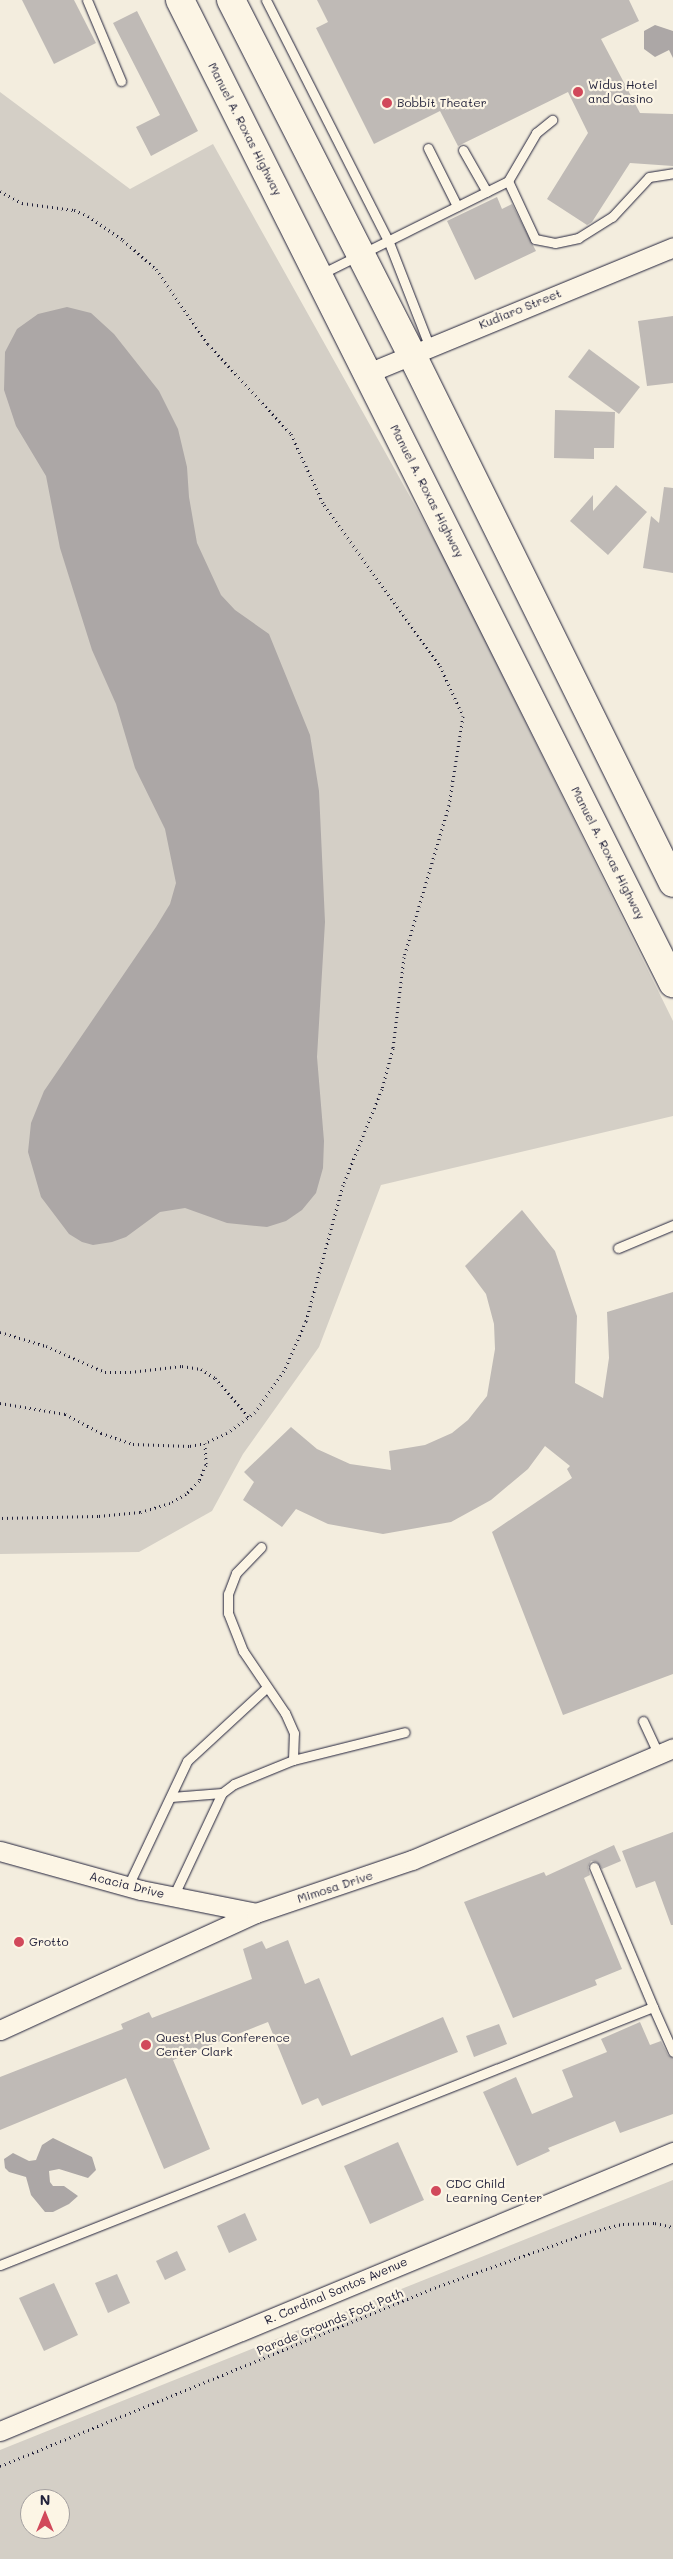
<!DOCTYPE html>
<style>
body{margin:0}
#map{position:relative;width:673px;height:2559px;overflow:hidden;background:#f3edde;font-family:Mali,sans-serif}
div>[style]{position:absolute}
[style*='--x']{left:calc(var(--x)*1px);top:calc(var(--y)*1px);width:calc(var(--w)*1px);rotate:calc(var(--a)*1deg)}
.green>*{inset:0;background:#d4cfc6}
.water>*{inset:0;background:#aca7a6}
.building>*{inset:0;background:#bfbab6}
.path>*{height:3px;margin-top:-1.5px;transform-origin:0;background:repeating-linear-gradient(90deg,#22223b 0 1px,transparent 0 5px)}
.roads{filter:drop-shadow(0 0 1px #22223b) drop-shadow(0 0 1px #22223b)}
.lane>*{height:9px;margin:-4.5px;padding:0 4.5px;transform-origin:4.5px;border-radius:4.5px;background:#fcf5e5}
.street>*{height:19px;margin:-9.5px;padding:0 9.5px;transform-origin:9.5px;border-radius:9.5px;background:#fcf5e5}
.primary>*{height:28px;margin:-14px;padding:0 14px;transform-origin:14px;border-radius:14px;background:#fcf5e5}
.dots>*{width:14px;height:14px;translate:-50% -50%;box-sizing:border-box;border:2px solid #fcf5e5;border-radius:50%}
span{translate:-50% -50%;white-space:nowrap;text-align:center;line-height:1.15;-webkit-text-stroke:4.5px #fcf5e5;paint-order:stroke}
.poi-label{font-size:12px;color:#22223b}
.left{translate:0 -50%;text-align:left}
.street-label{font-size:12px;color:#22223b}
.north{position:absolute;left:20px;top:2489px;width:50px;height:50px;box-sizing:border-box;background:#fcf5e5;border:1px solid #a5a1a1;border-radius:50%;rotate:0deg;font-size:14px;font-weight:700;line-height:20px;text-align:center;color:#22223b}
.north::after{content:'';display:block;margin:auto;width:18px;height:22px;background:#d1495b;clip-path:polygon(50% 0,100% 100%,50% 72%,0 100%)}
</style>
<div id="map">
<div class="green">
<i style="clip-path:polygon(0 92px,130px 189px,213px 144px,446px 561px,673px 1021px,673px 1116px,381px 1185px,319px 1347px,243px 1454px,212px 1511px,139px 1552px,0 1554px)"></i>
<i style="clip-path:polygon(evenodd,673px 2180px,673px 2559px,0 2559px,0 2450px,673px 2180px,30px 2499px,60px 2499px,60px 2529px,30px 2529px,30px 2499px)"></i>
</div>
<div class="water">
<i style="clip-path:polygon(655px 25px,673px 31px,673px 58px,669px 50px,655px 57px,644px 49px,644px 31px)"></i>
<i style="clip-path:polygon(67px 307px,91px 313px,114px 334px,159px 391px,178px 429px,187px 467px,189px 497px,197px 543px,221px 595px,235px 610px,269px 634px,310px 735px,319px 791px,325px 922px,317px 1057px,324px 1141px,323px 1168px,316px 1193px,302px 1210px,286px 1221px,267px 1227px,227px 1223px,185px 1208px,160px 1212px,126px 1237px,112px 1242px,93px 1245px,82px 1242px,69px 1234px,41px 1197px,28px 1152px,31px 1123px,44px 1091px,156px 927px,170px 904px,176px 883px,165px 829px,135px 768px,116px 704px,92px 650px,75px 596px,60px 548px,46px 476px,16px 426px,4px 390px,5px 352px,17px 329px,38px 314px)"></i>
<i style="clip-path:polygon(53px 2138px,92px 2157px,96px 2170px,88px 2178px,59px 2169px,49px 2171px,50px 2182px,53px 2186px,64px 2186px,78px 2196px,69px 2204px,53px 2212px,45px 2212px,31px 2195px,26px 2177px,9px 2172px,5px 2168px,4px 2159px,13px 2153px,29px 2161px,36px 2160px,42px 2145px)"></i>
</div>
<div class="building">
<i style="clip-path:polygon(22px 0,74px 0,96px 43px,54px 64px)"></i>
<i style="clip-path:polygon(317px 0,629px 0,639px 21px,601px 39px,640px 113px,673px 114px,673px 166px,630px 163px,592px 222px,587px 225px,547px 199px,588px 133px,568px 92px,458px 146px,440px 111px,374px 144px,316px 28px,328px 22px)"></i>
<i style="clip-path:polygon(137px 11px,198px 131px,151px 156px,136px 127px,160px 115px,113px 23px)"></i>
<i style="clip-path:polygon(497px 197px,502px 209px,512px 204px,536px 251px,475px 280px,447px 221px)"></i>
<i style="clip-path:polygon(673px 316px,673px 383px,647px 386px,638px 321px)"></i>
<i style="clip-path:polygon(589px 349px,640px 387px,619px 414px,568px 377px)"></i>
<i style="clip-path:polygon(555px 410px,615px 412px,614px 448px,594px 448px,594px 459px,554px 458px)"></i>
<i style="clip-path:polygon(616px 485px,647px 512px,608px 555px,570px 521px,593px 495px,593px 511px)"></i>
<i style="clip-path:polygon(664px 487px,673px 488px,673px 573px,643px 568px,651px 516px,659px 523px)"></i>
<i style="clip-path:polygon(522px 1210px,555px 1251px,577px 1316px,575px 1383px,603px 1398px,609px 1358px,607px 1312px,673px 1292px,673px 1674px,563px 1715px,492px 1532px,572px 1478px,567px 1469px,570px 1466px,545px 1446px,528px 1469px,491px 1500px,451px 1522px,383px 1534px,328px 1524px,296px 1509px,282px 1527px,243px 1500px,254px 1482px,244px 1472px,291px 1427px,317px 1449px,350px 1464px,391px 1470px,389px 1451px,425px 1445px,452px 1433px,468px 1420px,487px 1396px,495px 1349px,494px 1324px,486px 1294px,465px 1266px)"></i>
<i style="clip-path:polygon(673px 1832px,673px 1925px,671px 1925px,655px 1881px,636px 1888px,622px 1851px)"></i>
<i style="clip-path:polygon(614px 1845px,621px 1861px,602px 1869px,597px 1862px,591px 1861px,588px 1867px,590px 1875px,584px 1878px,622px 1969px,595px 1980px,597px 1985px,513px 2018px,464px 1902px,544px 1872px,546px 1876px)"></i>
<i style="clip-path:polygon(288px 1940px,305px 1984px,319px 1978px,351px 2056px,443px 2017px,458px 2052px,322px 2106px,318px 2098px,302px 2105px,268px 2022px,173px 2060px,210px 2149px,164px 2169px,126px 2078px,0 2130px,0 2077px,123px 2029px,121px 2024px,149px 2012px,152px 2018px,252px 1979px,243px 1949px,262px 1941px,266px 1949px)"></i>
<i style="clip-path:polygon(640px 2022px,650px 2045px,661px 2041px,668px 2055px,673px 2058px,673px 2114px,620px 2133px,615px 2121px,548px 2148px,550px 2151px,517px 2166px,483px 2092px,516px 2077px,532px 2114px,573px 2097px,562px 2070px,607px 2052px,601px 2039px)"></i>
<i style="clip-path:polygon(499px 2024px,507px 2044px,474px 2057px,466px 2036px)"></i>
<i style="clip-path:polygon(398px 2142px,424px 2200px,370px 2224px,344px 2166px)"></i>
<i style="clip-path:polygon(245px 2213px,257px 2240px,229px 2253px,217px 2226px)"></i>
<i style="clip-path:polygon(177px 2251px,186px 2270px,165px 2280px,156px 2261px)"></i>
<i style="clip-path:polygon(117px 2274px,130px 2303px,108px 2313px,95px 2283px)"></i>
<i style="clip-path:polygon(54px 2283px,78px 2335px,44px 2351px,19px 2298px)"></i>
</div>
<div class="path">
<i style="--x:0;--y:191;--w:25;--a:29"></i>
<i style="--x:22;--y:203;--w:52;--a:7.7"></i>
<i style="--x:74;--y:210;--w:15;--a:23"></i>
<i style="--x:88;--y:216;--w:42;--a:34.4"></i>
<i style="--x:123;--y:240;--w:44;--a:41.3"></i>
<i style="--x:156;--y:269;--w:91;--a:55.3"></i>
<i style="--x:208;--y:344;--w:122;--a:47.3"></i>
<i style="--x:291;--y:434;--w:78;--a:65.1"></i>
<i style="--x:324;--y:505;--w:198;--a:54.2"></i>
<i style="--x:440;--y:666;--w:55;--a:65.3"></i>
<i style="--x:463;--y:716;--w:90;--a:98.9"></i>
<i style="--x:449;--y:805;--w:159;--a:106.5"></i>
<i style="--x:404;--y:957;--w:92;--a:96.9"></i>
<i style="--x:393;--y:1048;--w:42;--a:105"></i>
<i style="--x:382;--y:1089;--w:104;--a:112.1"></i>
<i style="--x:343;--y:1185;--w:141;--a:105.2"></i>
<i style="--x:306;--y:1321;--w:55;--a:113.7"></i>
<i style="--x:284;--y:1371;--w:50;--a:125.3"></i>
<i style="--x:255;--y:1412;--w:35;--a:143"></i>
<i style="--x:227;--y:1433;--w:24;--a:156"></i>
<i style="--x:205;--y:1443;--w:22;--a:87"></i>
<i style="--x:206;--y:1465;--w:17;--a:114"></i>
<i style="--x:199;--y:1481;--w:18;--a:135"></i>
<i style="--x:186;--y:1494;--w:18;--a:151"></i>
<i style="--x:170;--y:1503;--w:31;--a:163"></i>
<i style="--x:140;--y:1512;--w:42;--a:174.6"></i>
<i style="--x:98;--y:1516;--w:98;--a:178.8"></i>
<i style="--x:0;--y:1332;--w:48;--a:16.9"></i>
<i style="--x:46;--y:1346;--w:64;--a:23.8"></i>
<i style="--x:105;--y:1372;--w:25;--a:0"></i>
<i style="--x:130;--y:1372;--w:52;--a:-6.6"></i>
<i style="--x:182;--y:1366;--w:19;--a:9"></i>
<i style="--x:201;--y:1369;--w:17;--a:33"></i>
<i style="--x:215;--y:1378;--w:52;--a:48.9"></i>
<i style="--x:0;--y:1403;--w:66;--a:9.6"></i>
<i style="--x:65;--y:1414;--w:41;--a:27.8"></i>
<i style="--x:101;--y:1433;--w:34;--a:19"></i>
<i style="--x:133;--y:1444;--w:57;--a:2"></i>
<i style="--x:190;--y:1446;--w:15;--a:-11"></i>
<i style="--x:0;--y:2466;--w:474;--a:-22.3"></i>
<i style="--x:439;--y:2286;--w:160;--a:-19.7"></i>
<i style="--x:590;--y:2232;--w:34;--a:-14"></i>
<i style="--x:623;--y:2224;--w:32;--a:-2"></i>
<i style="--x:655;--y:2223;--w:18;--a:13"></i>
</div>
<div class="roads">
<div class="lane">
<i style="--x:87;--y:0;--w:88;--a:67.2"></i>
<i style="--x:266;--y:0;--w:269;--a:63.1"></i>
<i style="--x:388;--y:240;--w:113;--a:68.7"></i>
<i style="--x:428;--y:148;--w:65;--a:63.4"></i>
<i style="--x:463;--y:150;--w:48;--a:60.3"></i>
<i style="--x:508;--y:181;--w:64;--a:65"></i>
<i style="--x:535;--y:239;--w:20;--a:11"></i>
<i style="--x:555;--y:243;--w:24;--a:-12"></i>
<i style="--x:578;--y:238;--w:40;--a:-32"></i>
<i style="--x:612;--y:217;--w:54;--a:-47.2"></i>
<i style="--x:649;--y:177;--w:24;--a:-9"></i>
<i style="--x:321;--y:274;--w:209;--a:-26.4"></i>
<i style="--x:508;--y:181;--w:56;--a:-59.7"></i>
<i style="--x:536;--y:133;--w:21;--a:-39"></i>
<i style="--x:618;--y:1248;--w:60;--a:-22.7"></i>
<i style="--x:643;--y:1721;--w:35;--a:65"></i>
<i style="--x:293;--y:1760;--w:115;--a:-14"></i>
<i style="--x:171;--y:1797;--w:51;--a:-4.5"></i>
<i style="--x:594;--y:1867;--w:152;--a:67.1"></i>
<i style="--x:128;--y:1886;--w:138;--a:-64.7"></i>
<i style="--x:187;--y:1761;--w:108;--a:-42.7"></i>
<i style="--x:173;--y:1897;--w:115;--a:-64.8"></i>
<i style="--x:222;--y:1793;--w:15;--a:-37"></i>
<i style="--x:234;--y:1784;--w:64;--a:-22.1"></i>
<i style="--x:293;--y:1760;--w:27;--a:-88"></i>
<i style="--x:294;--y:1733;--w:22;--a:-114"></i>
<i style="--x:285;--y:1713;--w:75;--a:-124.1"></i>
<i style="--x:243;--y:1651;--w:41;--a:-111.5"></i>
<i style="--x:228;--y:1613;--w:19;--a:-90"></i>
<i style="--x:228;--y:1594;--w:22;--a:-69"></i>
<i style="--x:236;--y:1573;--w:36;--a:-46"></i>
<i style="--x:0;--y:2265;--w:702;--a:-21.56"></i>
<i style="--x:653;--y:2007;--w:49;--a:66"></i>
</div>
<div class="street">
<i style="--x:368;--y:373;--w:330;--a:-22.4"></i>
<i style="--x:0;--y:1851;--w:146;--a:15.5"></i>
<i style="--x:141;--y:1890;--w:117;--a:11.3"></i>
<i style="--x:0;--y:2030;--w:281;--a:-24.6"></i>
<i style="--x:256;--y:1913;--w:165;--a:-18.8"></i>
<i style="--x:412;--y:1860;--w:284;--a:-23.2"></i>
<i style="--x:0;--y:2431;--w:729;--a:-22.52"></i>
</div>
<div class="primary">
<i style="--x:180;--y:0;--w:1100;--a:63.37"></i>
<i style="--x:231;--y:0;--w:396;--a:63"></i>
<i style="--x:411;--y:353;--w:591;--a:63.69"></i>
</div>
</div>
<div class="dots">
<i style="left:578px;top:92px;background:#d1495b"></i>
<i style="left:387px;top:103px;background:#d1495b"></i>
<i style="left:19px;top:1942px;background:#d1495b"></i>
<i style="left:146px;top:2045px;background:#d1495b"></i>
<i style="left:436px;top:2191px;background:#d1495b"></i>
</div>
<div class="poi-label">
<span class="left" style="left:588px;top:92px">Widus Hotel<br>and Casino</span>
<span class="left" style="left:397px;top:103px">Bobbit Theater</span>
<span class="left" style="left:29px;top:1942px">Grotto</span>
<span class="left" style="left:156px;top:2045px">Quest Plus Conference<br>Center Clark</span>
<span class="left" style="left:446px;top:2191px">CDC Child<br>Learning Center</span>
</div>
<div class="street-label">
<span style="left:245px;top:129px;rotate:63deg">Manuel A. Roxas Highway</span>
<span style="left:520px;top:309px;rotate:-22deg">Kudiaro Street</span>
<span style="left:427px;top:491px;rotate:63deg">Manuel A. Roxas Highway</span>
<span style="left:608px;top:853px;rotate:63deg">Manuel A. Roxas Highway</span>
<span style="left:127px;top:1885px;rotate:14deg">Acacia Drive</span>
<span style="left:335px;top:1887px;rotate:-18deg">Mimosa Drive</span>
<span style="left:336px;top:2291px;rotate:-23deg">R. Cardinal Santos Avenue</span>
<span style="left:330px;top:2322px;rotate:-22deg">Parade Grounds Foot Path</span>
</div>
<div class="north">N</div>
</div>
